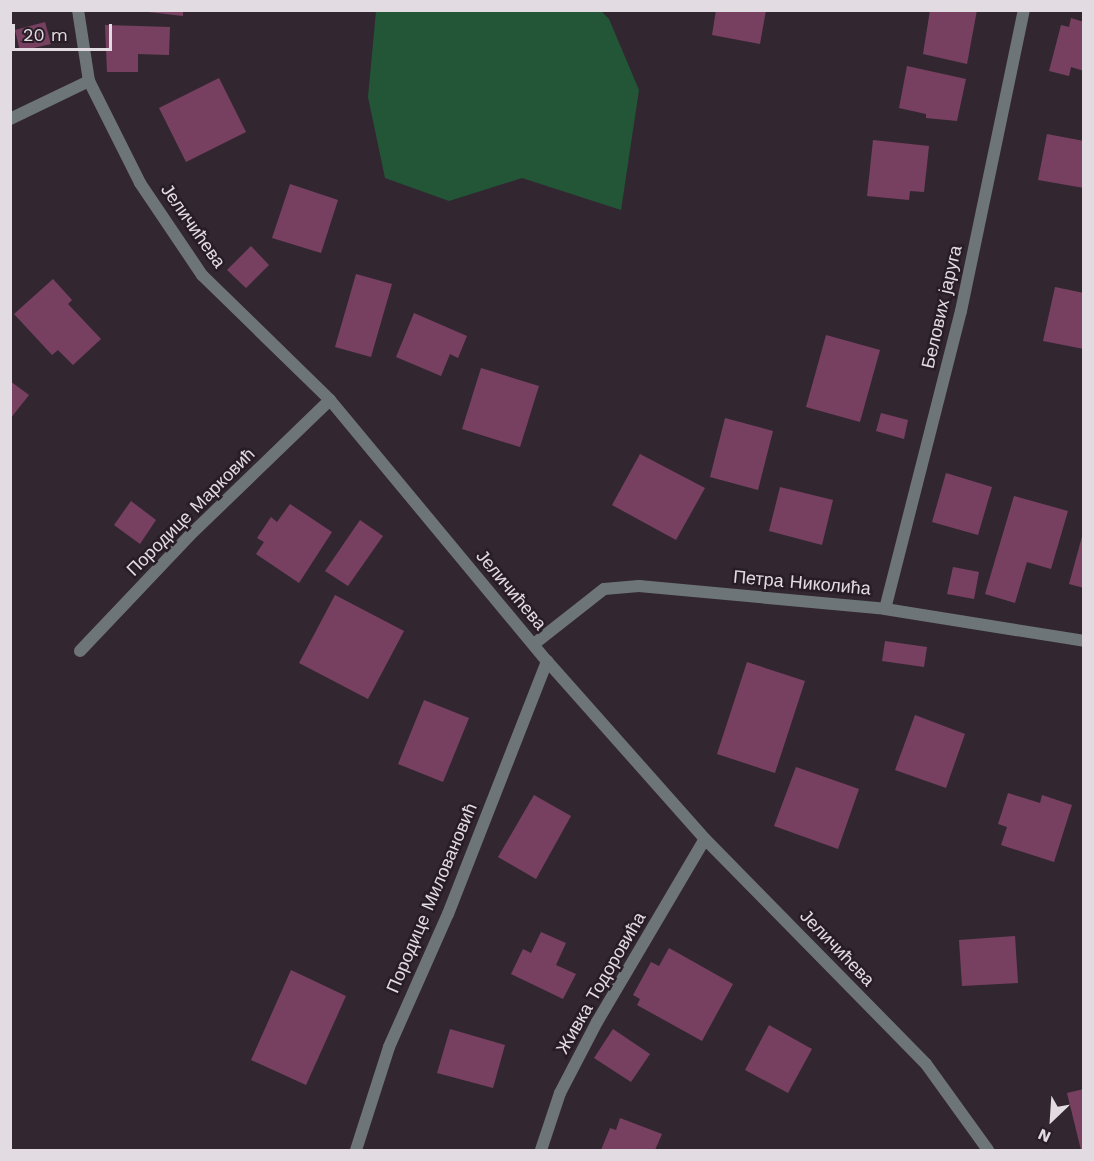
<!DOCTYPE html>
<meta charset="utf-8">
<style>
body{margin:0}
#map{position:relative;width:1094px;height:1161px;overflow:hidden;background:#322731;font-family:"Work Sans",sans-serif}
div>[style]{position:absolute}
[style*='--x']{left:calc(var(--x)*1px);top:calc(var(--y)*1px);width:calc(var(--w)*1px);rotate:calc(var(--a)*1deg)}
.green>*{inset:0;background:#225637}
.building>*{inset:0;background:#784060}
.street>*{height:12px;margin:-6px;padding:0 6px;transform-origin:6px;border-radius:6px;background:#6e7579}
span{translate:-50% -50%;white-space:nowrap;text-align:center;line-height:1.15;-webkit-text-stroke:5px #281d27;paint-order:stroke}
.street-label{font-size:18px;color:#e2dbe1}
.frame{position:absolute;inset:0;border:12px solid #e2dbe1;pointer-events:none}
.north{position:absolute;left:1022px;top:1089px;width:60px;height:60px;-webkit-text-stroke:4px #281d27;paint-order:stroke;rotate:205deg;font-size:16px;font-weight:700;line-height:24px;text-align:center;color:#e2dbe1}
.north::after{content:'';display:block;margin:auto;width:21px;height:27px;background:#e2dbe1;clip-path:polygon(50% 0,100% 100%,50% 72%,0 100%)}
.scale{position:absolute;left:12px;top:24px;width:100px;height:27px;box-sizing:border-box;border:3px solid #e2dbe1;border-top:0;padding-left:8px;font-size:18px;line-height:21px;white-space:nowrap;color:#e2dbe1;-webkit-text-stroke:4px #281d27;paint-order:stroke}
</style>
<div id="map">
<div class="green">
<i style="clip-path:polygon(376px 11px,601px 11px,609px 19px,639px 90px,621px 210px,522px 178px,449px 201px,385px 178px,368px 97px)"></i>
</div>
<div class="building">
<i style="clip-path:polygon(131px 10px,183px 10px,183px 16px)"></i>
<i style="clip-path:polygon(716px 10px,766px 10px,760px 44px,712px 35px)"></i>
<i style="clip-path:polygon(930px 10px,977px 10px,967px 64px,923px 54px)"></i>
<i style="clip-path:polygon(1071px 18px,1084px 22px,1084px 71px,1071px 67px,1069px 76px,1049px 71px,1061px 25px,1069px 27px)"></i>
<i style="clip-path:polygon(45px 22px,51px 44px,20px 51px,15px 30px)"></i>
<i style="clip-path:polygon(105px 25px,170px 27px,169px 55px,138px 54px,138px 72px,107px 72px)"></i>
<i style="clip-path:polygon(907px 66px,966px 79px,957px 121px,926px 118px,926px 114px,899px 108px)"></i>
<i style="clip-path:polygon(219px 78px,246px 132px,186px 162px,159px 108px)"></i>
<i style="clip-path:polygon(1047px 134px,1084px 141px,1084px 188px,1038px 180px)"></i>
<i style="clip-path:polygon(873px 140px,929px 146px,924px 192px,910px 191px,909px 200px,867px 196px)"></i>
<i style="clip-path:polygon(290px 184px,338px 200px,321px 253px,272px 238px)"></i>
<i style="clip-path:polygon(251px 246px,269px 265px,246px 288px,227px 270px)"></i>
<i style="clip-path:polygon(356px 274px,392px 284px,371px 357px,335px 347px)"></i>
<i style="clip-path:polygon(53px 279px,72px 300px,68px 304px,101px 339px,73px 365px,58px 350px,52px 355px,14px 314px)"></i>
<i style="clip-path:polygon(1055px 287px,1084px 293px,1084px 349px,1043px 341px)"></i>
<i style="clip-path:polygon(414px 313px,467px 336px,458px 358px,450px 354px,441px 376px,396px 357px)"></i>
<i style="clip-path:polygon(826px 335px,880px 350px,860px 422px,806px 407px)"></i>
<i style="clip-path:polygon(481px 368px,539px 386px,520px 447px,462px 429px)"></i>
<i style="clip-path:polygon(10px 381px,29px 395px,10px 419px)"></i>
<i style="clip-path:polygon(881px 413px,908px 420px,904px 439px,876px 431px)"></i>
<i style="clip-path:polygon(725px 418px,773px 431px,758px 490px,710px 477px)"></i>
<i style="clip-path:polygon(640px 454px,705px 488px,676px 540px,612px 505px)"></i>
<i style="clip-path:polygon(946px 473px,992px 487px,978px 535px,932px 522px)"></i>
<i style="clip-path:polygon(780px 487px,833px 500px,822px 545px,769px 531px)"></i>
<i style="clip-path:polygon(1014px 496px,1068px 511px,1051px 569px,1027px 562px,1015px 603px,985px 594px)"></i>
<i style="clip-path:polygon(131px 501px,156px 520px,140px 544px,114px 525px)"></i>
<i style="clip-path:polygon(290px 504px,332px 532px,299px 583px,256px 554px,264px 542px,257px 538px,271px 517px,277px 522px)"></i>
<i style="clip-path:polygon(360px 520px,383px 536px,348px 586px,325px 571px)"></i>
<i style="clip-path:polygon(1083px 533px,1084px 533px,1084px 588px,1069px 584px)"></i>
<i style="clip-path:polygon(953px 567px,979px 572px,974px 599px,947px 594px)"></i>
<i style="clip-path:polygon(335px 595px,404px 631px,368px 699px,299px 663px)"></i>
<i style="clip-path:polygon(885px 641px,927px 647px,924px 667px,882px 661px)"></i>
<i style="clip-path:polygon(747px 662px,805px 681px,775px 773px,717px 754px)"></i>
<i style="clip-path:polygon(424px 700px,469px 718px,443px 782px,398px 764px)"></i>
<i style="clip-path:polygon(915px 715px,965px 734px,946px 788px,895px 770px)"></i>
<i style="clip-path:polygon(796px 767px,859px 789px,838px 849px,774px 826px)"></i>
<i style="clip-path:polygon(1008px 793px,1040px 803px,1042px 795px,1072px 805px,1054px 862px,1001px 845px,1007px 827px,998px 824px)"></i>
<i style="clip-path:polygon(534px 795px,571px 816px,536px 879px,498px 857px)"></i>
<i style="clip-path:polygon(541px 932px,566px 943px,556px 965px,576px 974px,563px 999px,511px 974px,523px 949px,531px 953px)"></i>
<i style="clip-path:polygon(1015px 936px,1018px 983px,962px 986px,959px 940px)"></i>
<i style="clip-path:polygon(669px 948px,733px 984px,702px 1041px,637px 1005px,640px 999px,633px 995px,651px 962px,659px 966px)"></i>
<i style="clip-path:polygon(291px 970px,346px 996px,306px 1085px,251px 1060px)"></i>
<i style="clip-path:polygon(769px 1025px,812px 1049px,788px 1093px,745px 1070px)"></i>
<i style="clip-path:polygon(450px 1029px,505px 1045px,493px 1088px,437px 1073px)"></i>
<i style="clip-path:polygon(613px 1029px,650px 1054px,631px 1082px,594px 1058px)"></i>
<i style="clip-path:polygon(1084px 1089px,1084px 1150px,1081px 1150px,1067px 1093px)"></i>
<i style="clip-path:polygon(620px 1118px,662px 1134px,655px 1150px,601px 1150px,610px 1128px,616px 1130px)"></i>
</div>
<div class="street">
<i style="--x:78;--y:10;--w:72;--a:81.2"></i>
<i style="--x:89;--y:81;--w:114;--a:63.4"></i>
<i style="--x:140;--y:183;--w:111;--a:56"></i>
<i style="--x:202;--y:275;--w:179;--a:44.3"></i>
<i style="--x:330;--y:400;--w:339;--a:50.3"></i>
<i style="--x:547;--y:661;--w:238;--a:48.4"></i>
<i style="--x:705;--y:839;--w:315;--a:45.5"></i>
<i style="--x:926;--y:1064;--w:106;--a:54.2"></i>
<i style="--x:10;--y:119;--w:88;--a:-25.7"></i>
<i style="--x:885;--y:609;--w:308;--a:-75.7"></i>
<i style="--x:961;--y:311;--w:308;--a:-78.2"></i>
<i style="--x:534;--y:644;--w:89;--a:-38.2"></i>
<i style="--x:604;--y:589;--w:35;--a:-5"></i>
<i style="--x:639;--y:586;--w:247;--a:5.3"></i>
<i style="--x:885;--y:609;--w:202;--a:9.1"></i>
<i style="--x:80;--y:651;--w:158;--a:-46.5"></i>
<i style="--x:189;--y:536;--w:196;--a:-44"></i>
<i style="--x:356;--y:1150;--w:108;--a:-72.2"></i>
<i style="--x:389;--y:1047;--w:145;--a:-66.1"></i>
<i style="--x:448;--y:914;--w:272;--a:-68.6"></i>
<i style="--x:541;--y:1150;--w:60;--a:-71.6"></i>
<i style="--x:560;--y:1093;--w:80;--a:-62.5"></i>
<i style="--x:597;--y:1022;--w:212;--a:-59.5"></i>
</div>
<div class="street-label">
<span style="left:193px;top:226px;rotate:55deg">Јеличићева</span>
<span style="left:942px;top:307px;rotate:-77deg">Белових јаруга</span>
<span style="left:191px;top:512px;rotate:-45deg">Породице Марковић</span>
<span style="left:802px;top:583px;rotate:5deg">Петра Николића</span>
<span style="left:511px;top:590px;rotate:50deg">Јеличићева</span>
<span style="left:432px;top:898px;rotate:-67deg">Породице Миловановић</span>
<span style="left:837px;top:948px;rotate:46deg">Јеличићева</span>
<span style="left:601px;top:983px;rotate:-60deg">Живка Тодоровића</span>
</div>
<div class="frame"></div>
<div class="north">N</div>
<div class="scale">20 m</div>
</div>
